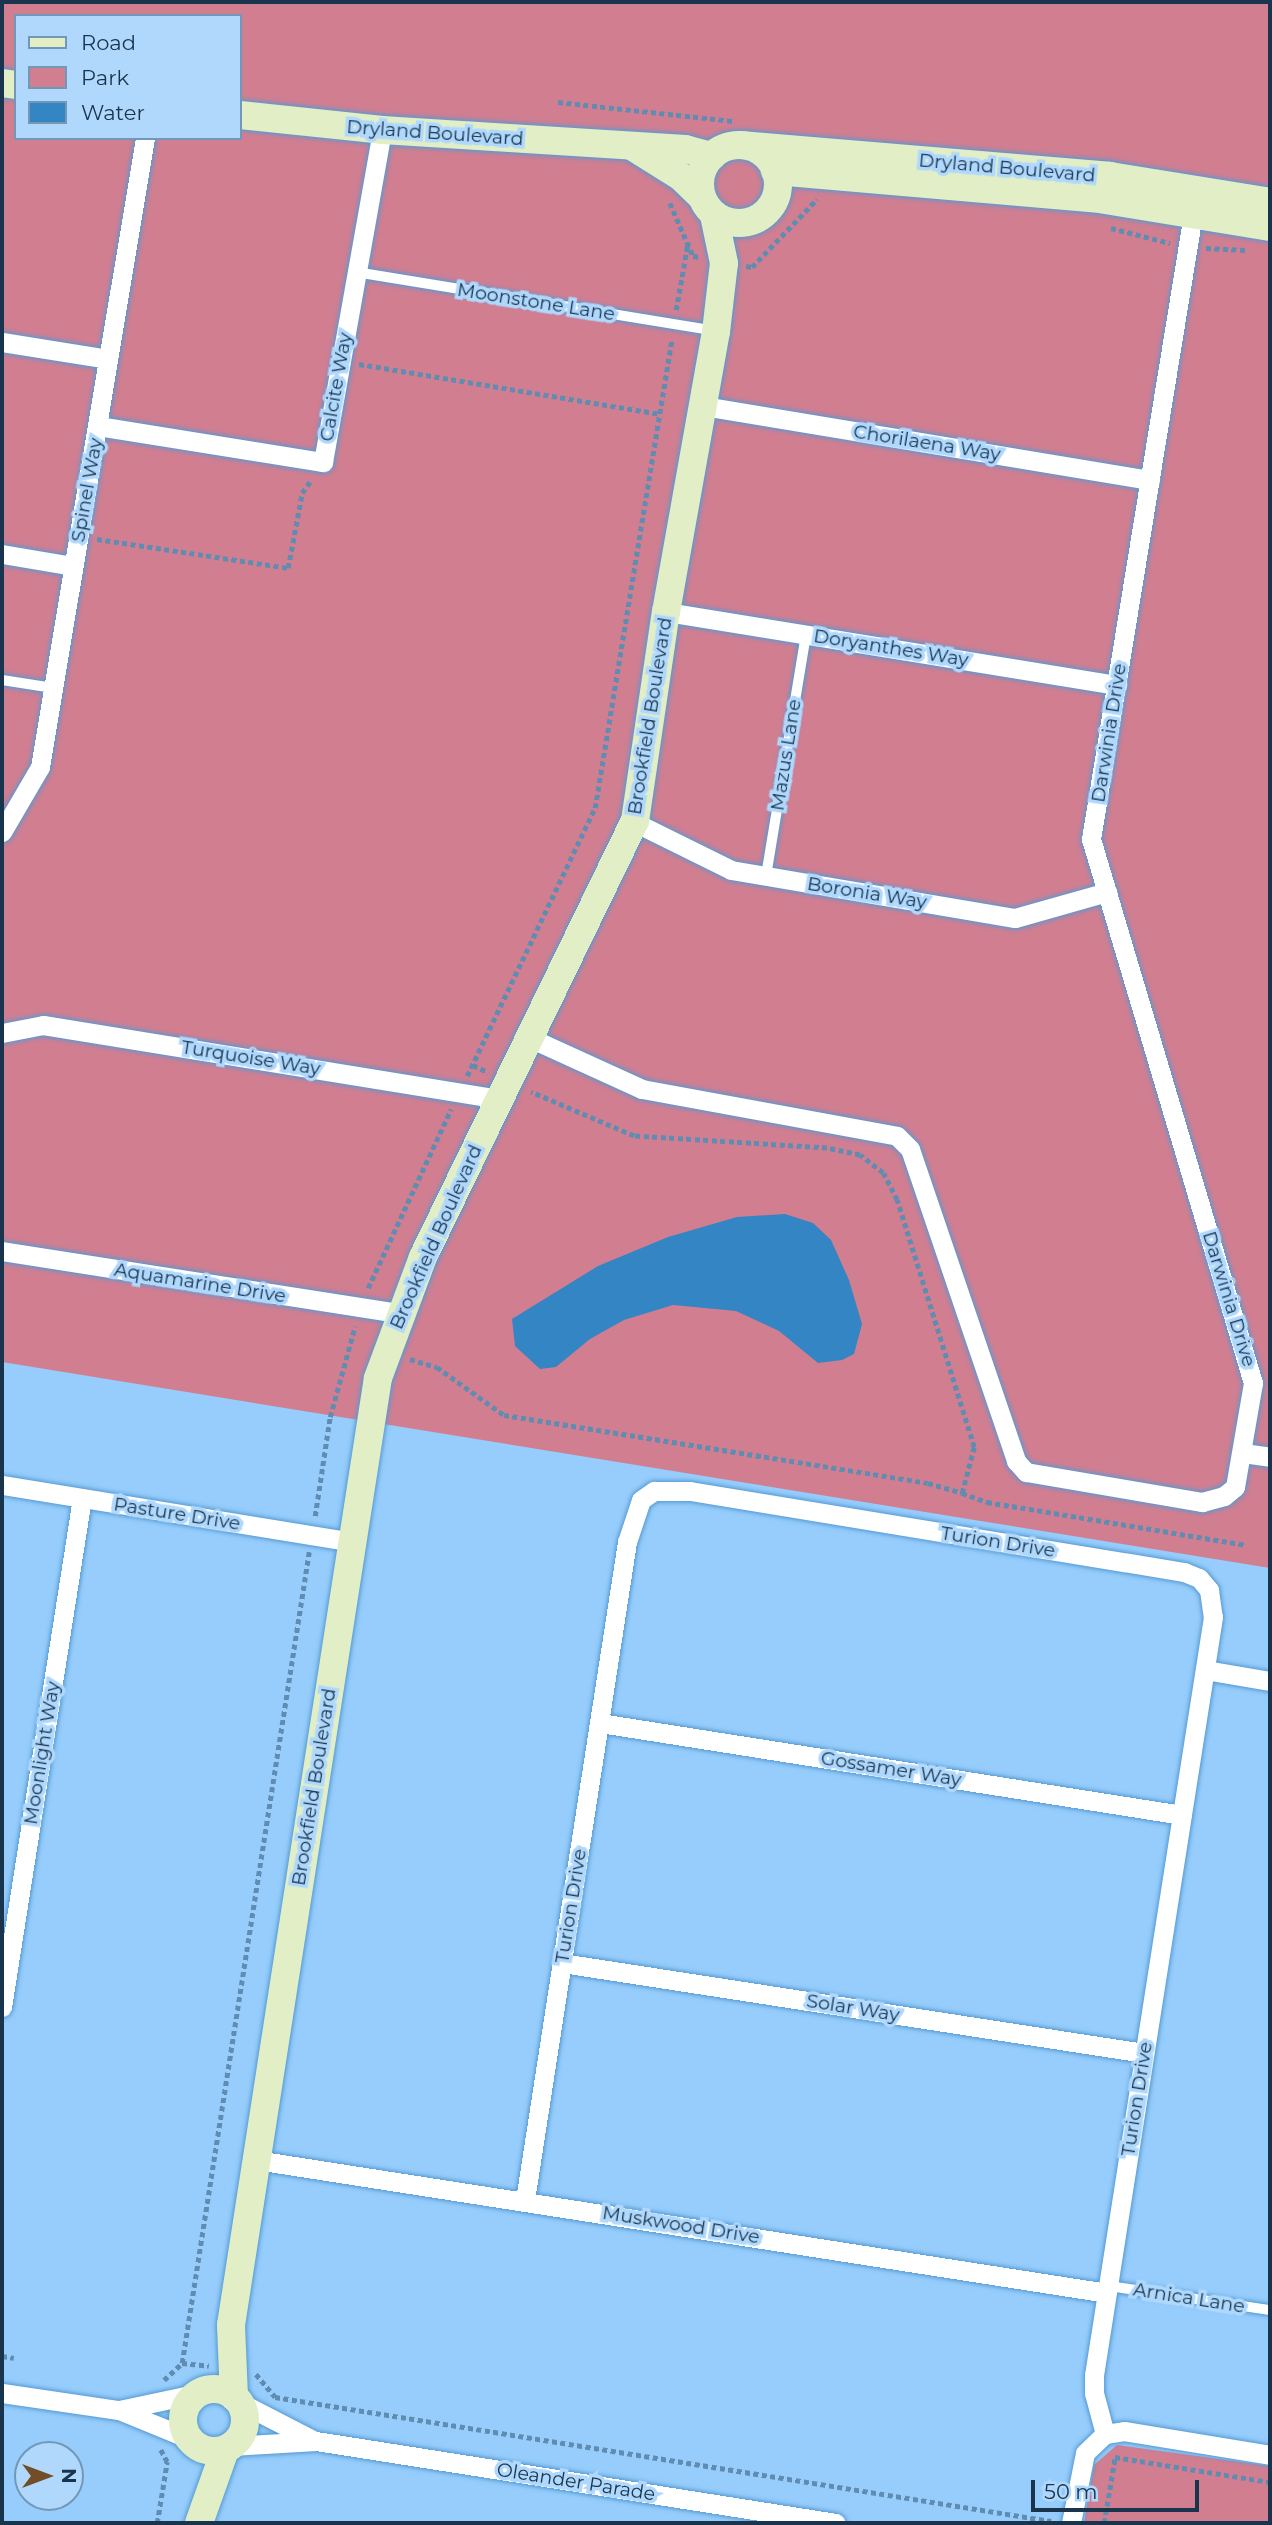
<!DOCTYPE html>
<style>
body{margin:0}
#map{position:relative;width:1272px;height:2525px;overflow:hidden;background:#96cdfc;font-family:Montserrat,sans-serif}
div>[style]{position:absolute}
[style*='--x']{left:calc(var(--x)*1px);top:calc(var(--y)*1px);width:calc(var(--w)*1px);rotate:calc(var(--a)*1deg)}
.green>*{inset:0;background:#d17e91}
.water>*{inset:0;background:#3485c3}
.path>*{height:4.5px;margin-top:-2.25px;transform-origin:0;background:repeating-linear-gradient(90deg,#608cb1 0 5px,transparent 0 8.5px)}
.roads{filter:drop-shadow(0 0 2px #559ad3) drop-shadow(0 0 2px #559ad3)}
.lane>*{height:10px;margin:-5px;padding:0 5px;transform-origin:5px;border-radius:5px;background:#fff}
.street>*{height:19px;margin:-9.5px;padding:0 9.5px;transform-origin:9.5px;border-radius:9.5px;background:#fff}
.secondary>*{height:28px;margin:-14px;padding:0 14px;transform-origin:14px;border-radius:14px;background:#e2efc6}
.secondary>.ring{margin:-14px;padding:0;box-sizing:content-box;background:none;border:28px solid #e2efc6;border-radius:50%}
span{translate:-50% -50%;white-space:nowrap;text-align:center;line-height:1.15;-webkit-text-stroke:7px #b0d8fc;paint-order:stroke}
.street-label{font-size:19px;color:#18354d}
.frame{position:absolute;inset:0;border:4px solid #18354d;pointer-events:none}
.legend{position:absolute;left:14px;top:14px;width:228px;height:126px;box-sizing:border-box;background:#b0d8fc;border:2px solid #7397b6;margin:0;padding:9px 12px;list-style:none;font-size:21px;color:#18354d}
.legend li{display:flex;align-items:center;gap:14px;height:35px}
.legend b{width:35px;border:2px solid #7397b6}
.north{position:absolute;left:14px;top:2441px;width:70px;height:70px;box-sizing:border-box;background:#b0d8fc;border:2px solid #7397b6;border-radius:50%;rotate:90deg;font-size:19px;font-weight:700;line-height:28px;text-align:center;color:#18354d}
.north::after{content:'';display:block;margin:auto;width:24px;height:32px;background:#724d28;clip-path:polygon(50% 0,100% 100%,50% 72%,0 100%)}
.scale{position:absolute;left:1031px;top:2480px;width:168px;height:32px;box-sizing:border-box;border:4px solid #18354d;border-top:0;padding-left:9px;font-size:21px;line-height:24px;white-space:nowrap;color:#18354d;-webkit-text-stroke:5px #b0d8fc;paint-order:stroke}
</style>
<div id="map">
<div class="green">
<i style="clip-path:polygon(evenodd,2px 2px,1270px 2px,1270px 1568px,2px 1362px,2px 2px,16px 16px,240px 16px,240px 138px,16px 138px,16px 16px)"></i>
<i style="clip-path:polygon(1117px 2445px,1270px 2466px,1270px 2523px,1084px 2523px,1094px 2465px)"></i>
</div>
<div class="water">
<i style="clip-path:polygon(785px 1214px,813px 1223px,831px 1240px,849px 1280px,862px 1324px,854px 1354px,842px 1360px,818px 1363px,779px 1331px,736px 1311px,673px 1305px,624px 1320px,590px 1339px,556px 1367px,540px 1369px,515px 1346px,512px 1319px,598px 1266px,668px 1237px,737px 1217px)"></i>
</div>
<div class="path">
<i style="--x:558;--y:102;--w:177;--a:6.2"></i>
<i style="--x:670;--y:203;--w:58;--a:66.5"></i>
<i style="--x:693;--y:256;--w:7;--a:8"></i>
<i style="--x:1111;--y:228;--w:61;--a:14.3"></i>
<i style="--x:1206;--y:248;--w:40;--a:2.9"></i>
<i style="--x:746;--y:266;--w:6;--a:9"></i>
<i style="--x:752;--y:267;--w:94;--a:-46.3"></i>
<i style="--x:676;--y:310;--w:69;--a:-80"></i>
<i style="--x:359;--y:364;--w:306;--a:9.4"></i>
<i style="--x:97;--y:539;--w:193;--a:8.6"></i>
<i style="--x:288;--y:568;--w:76;--a:-79.4"></i>
<i style="--x:302;--y:493;--w:16;--a:-55"></i>
<i style="--x:473;--y:1065;--w:17;--a:25"></i>
<i style="--x:467;--y:1076;--w:297;--a:-64.5"></i>
<i style="--x:595;--y:808;--w:474;--a:-80.7"></i>
<i style="--x:368;--y:1288;--w:197;--a:-65.1"></i>
<i style="--x:410;--y:1359;--w:28;--a:17"></i>
<i style="--x:437;--y:1367;--w:82;--a:35.6"></i>
<i style="--x:504;--y:1415;--w:429;--a:9.1"></i>
<i style="--x:928;--y:1483;--w:35;--a:16"></i>
<i style="--x:962;--y:1493;--w:48;--a:-75.4"></i>
<i style="--x:974;--y:1447;--w:259;--a:-107.3"></i>
<i style="--x:897;--y:1200;--w:30;--a:-117"></i>
<i style="--x:883;--y:1173;--w:29;--a:-142"></i>
<i style="--x:860;--y:1155;--w:34;--a:-168"></i>
<i style="--x:827;--y:1148;--w:193;--a:-176.4"></i>
<i style="--x:634;--y:1136;--w:112;--a:-156.9"></i>
<i style="--x:962;--y:1493;--w:27;--a:20"></i>
<i style="--x:987;--y:1502;--w:263;--a:9.4"></i>
<i style="--x:315;--y:1516;--w:100;--a:-81.4"></i>
<i style="--x:330;--y:1417;--w:94;--a:-74.6"></i>
<i style="--x:2;--y:2356;--w:12;--a:9"></i>
<i style="--x:182;--y:2363;--w:27;--a:6"></i>
<i style="--x:256;--y:2374;--w:30;--a:50"></i>
<i style="--x:275;--y:2397;--w:786;--a:9.08"></i>
<i style="--x:164;--y:2380;--w:25;--a:-43"></i>
<i style="--x:182;--y:2363;--w:821;--a:-81.1"></i>
<i style="--x:157;--y:2523;--w:62;--a:-80.7"></i>
<i style="--x:167;--y:2462;--w:15;--a:-118"></i>
<i style="--x:1104;--y:2523;--w:67;--a:-80.5"></i>
<i style="--x:1115;--y:2457;--w:157;--a:9.2"></i>
</div>
<div class="roads">
<div class="lane">
<i style="--x:356;--y:272;--w:364;--a:9.3"></i>
<i style="--x:2;--y:680;--w:52;--a:8.9"></i>
<i style="--x:766;--y:876;--w:244;--a:-80.6"></i>
<i style="--x:1109;--y:2286;--w:163;--a:8.5"></i>
</div>
<div class="street">
<i style="--x:2;--y:342;--w:107;--a:9.1"></i>
<i style="--x:703;--y:406;--w:453;--a:9.4"></i>
<i style="--x:98;--y:426;--w:228;--a:9.1"></i>
<i style="--x:323;--y:462;--w:337;--a:-79.9"></i>
<i style="--x:2;--y:554;--w:72;--a:9.6"></i>
<i style="--x:666;--y:612;--w:457;--a:9.2"></i>
<i style="--x:634;--y:822;--w:108;--a:26.3"></i>
<i style="--x:731;--y:870;--w:288;--a:9.6"></i>
<i style="--x:1015;--y:918;--w:96;--a:-15.8"></i>
<i style="--x:2;--y:832;--w:75;--a:-59.7"></i>
<i style="--x:40;--y:767;--w:638;--a:-80.52"></i>
<i style="--x:2;--y:1033;--w:42;--a:-11"></i>
<i style="--x:43;--y:1025;--w:463;--a:9.2"></i>
<i style="--x:530;--y:1038;--w:123;--a:24.5"></i>
<i style="--x:642;--y:1089;--w:259;--a:10.4"></i>
<i style="--x:897;--y:1136;--w:18;--a:45"></i>
<i style="--x:910;--y:1149;--w:330;--a:71.2"></i>
<i style="--x:1016;--y:1461;--w:15;--a:48"></i>
<i style="--x:1026;--y:1472;--w:179;--a:9.7"></i>
<i style="--x:1202;--y:1502;--w:23;--a:-15"></i>
<i style="--x:1224;--y:1496;--w:14;--a:-39"></i>
<i style="--x:1235;--y:1487;--w:106;--a:-80.2"></i>
<i style="--x:1253;--y:1383;--w:568;--a:-106.58"></i>
<i style="--x:1091;--y:839;--w:633;--a:-80.73"></i>
<i style="--x:2;--y:1251;--w:401;--a:8.9"></i>
<i style="--x:1243;--y:1453;--w:27;--a:8"></i>
<i style="--x:2;--y:1485;--w:355;--a:9.2"></i>
<i style="--x:1205;--y:1670;--w:66;--a:9.6"></i>
<i style="--x:600;--y:1723;--w:589;--a:8.98"></i>
<i style="--x:562;--y:1963;--w:589;--a:8.79"></i>
<i style="--x:2;--y:2007;--w:515;--a:-81.07"></i>
<i style="--x:256;--y:2160;--w:861;--a:8.88"></i>
<i style="--x:525;--y:2200;--w:666;--a:-81.19"></i>
<i style="--x:627;--y:1542;--w:44;--a:-71.6"></i>
<i style="--x:641;--y:1500;--w:16;--a:-35"></i>
<i style="--x:654;--y:1491;--w:36;--a:0"></i>
<i style="--x:690;--y:1491;--w:501;--a:9.31"></i>
<i style="--x:1184;--y:1572;--w:16;--a:22"></i>
<i style="--x:1199;--y:1578;--w:16;--a:50"></i>
<i style="--x:1209;--y:1590;--w:27;--a:82"></i>
<i style="--x:1213;--y:1617;--w:767;--a:98.92"></i>
<i style="--x:1094;--y:2375;--w:18;--a:90"></i>
<i style="--x:1094;--y:2393;--w:42;--a:75"></i>
<i style="--x:2;--y:2393;--w:118;--a:8.3"></i>
<i style="--x:119;--y:2410;--w:77;--a:22.2"></i>
<i style="--x:239;--y:2402;--w:85;--a:27.2"></i>
<i style="--x:119;--y:2410;--w:82;--a:-12"></i>
<i style="--x:231;--y:2446;--w:85;--a:-3.4"></i>
<i style="--x:316;--y:2441;--w:526;--a:8.96"></i>
<i style="--x:1071;--y:2523;--w:71;--a:-78.7"></i>
<i style="--x:1085;--y:2453;--w:28;--a:-44"></i>
<i style="--x:1105;--y:2434;--w:19;--a:-9"></i>
<i style="--x:1124;--y:2431;--w:148;--a:9.3"></i>
</div>
<div class="secondary">
<i style="--x:2;--y:83;--w:14;--a:8"></i>
<i style="--x:240;--y:115;--w:143;--a:6"></i>
<i style="--x:382;--y:130;--w:304;--a:3.6"></i>
<i style="--x:685;--y:149;--w:28;--a:15"></i>
<i style="--x:742;--y:145;--w:369;--a:4.8"></i>
<i style="--x:1110;--y:176;--w:162;--a:9.2"></i>
<i class="ring" style="left:700px;top:145px;width:50px;height:50px"></i>
<i style="--x:633;--y:147;--w:57;--a:32"></i>
<i style="--x:681;--y:177;--w:29;--a:44"></i>
<i style="--x:775;--y:171;--w:319;--a:4.9"></i>
<i style="--x:1093;--y:198;--w:179;--a:9.3"></i>
<i class="ring" style="left:183px;top:2389px;width:34px;height:34px"></i>
<i style="--x:234;--y:2397;--w:72;--a:-92.4"></i>
<i style="--x:231;--y:2325;--w:958;--a:-81.18"></i>
<i style="--x:378;--y:1378;--w:129;--a:-69.6"></i>
<i style="--x:423;--y:1257;--w:485;--a:-64.1"></i>
<i style="--x:635;--y:821;--w:211;--a:-81.6"></i>
<i style="--x:666;--y:612;--w:284;--a:-79.9"></i>
<i style="--x:716;--y:332;--w:69;--a:-83.4"></i>
<i style="--x:724;--y:263;--w:49;--a:-101.8"></i>
<i style="--x:199;--y:2523;--w:77;--a:-70.4"></i>
</div>
</div>
<div class="street-label">
<span style="left:435px;top:133px;rotate:4deg">Dryland Boulevard</span>
<span style="left:1007px;top:168px;rotate:5deg">Dryland Boulevard</span>
<span style="left:536px;top:302px;rotate:9deg">Moonstone Lane</span>
<span style="left:336px;top:387px;rotate:-80deg">Calcite Way</span>
<span style="left:927px;top:443px;rotate:9deg">Chorilaena Way</span>
<span style="left:87px;top:490px;rotate:-80deg">Spinel Way</span>
<span style="left:891px;top:648px;rotate:9deg">Doryanthes Way</span>
<span style="left:650px;top:716px;rotate:-81deg">Brookfield Boulevard</span>
<span style="left:1109px;top:733px;rotate:-81deg">Darwinia Drive</span>
<span style="left:786px;top:755px;rotate:-81deg">Mazus Lane</span>
<span style="left:867px;top:893px;rotate:9deg">Boronia Way</span>
<span style="left:251px;top:1058px;rotate:9deg">Turquoise Way</span>
<span style="left:436px;top:1237px;rotate:-66deg">Brookfield Boulevard</span>
<span style="left:200px;top:1283px;rotate:9deg">Aquamarine Drive</span>
<span style="left:1229px;top:1299px;rotate:73deg">Darwinia Drive</span>
<span style="left:177px;top:1514px;rotate:9deg">Pasture Drive</span>
<span style="left:998px;top:1542px;rotate:9deg">Turion Drive</span>
<span style="left:42px;top:1753px;rotate:-81deg">Moonlight Way</span>
<span style="left:891px;top:1769px;rotate:9deg">Gossamer Way</span>
<span style="left:314px;top:1787px;rotate:-81deg">Brookfield Boulevard</span>
<span style="left:571px;top:1906px;rotate:-81deg">Turion Drive</span>
<span style="left:853px;top:2008px;rotate:9deg">Solar Way</span>
<span style="left:1137px;top:2099px;rotate:-81deg">Turion Drive</span>
<span style="left:681px;top:2225px;rotate:9deg">Muskwood Drive</span>
<span style="left:1189px;top:2298px;rotate:9deg">Arnica Lane</span>
<span style="left:576px;top:2482px;rotate:9deg">Oleander Parade</span>
</div>
<div class="frame"></div>
<ul class="legend">
<li><b style="height:9px;background:#e2efc6"></b>Road</li>
<li><b style="height:19px;background:#d17e91"></b>Park</li>
<li><b style="height:19px;background:#3485c3"></b>Water</li>
</ul>
<div class="north">N</div>
<div class="scale">50 m</div>
</div>
